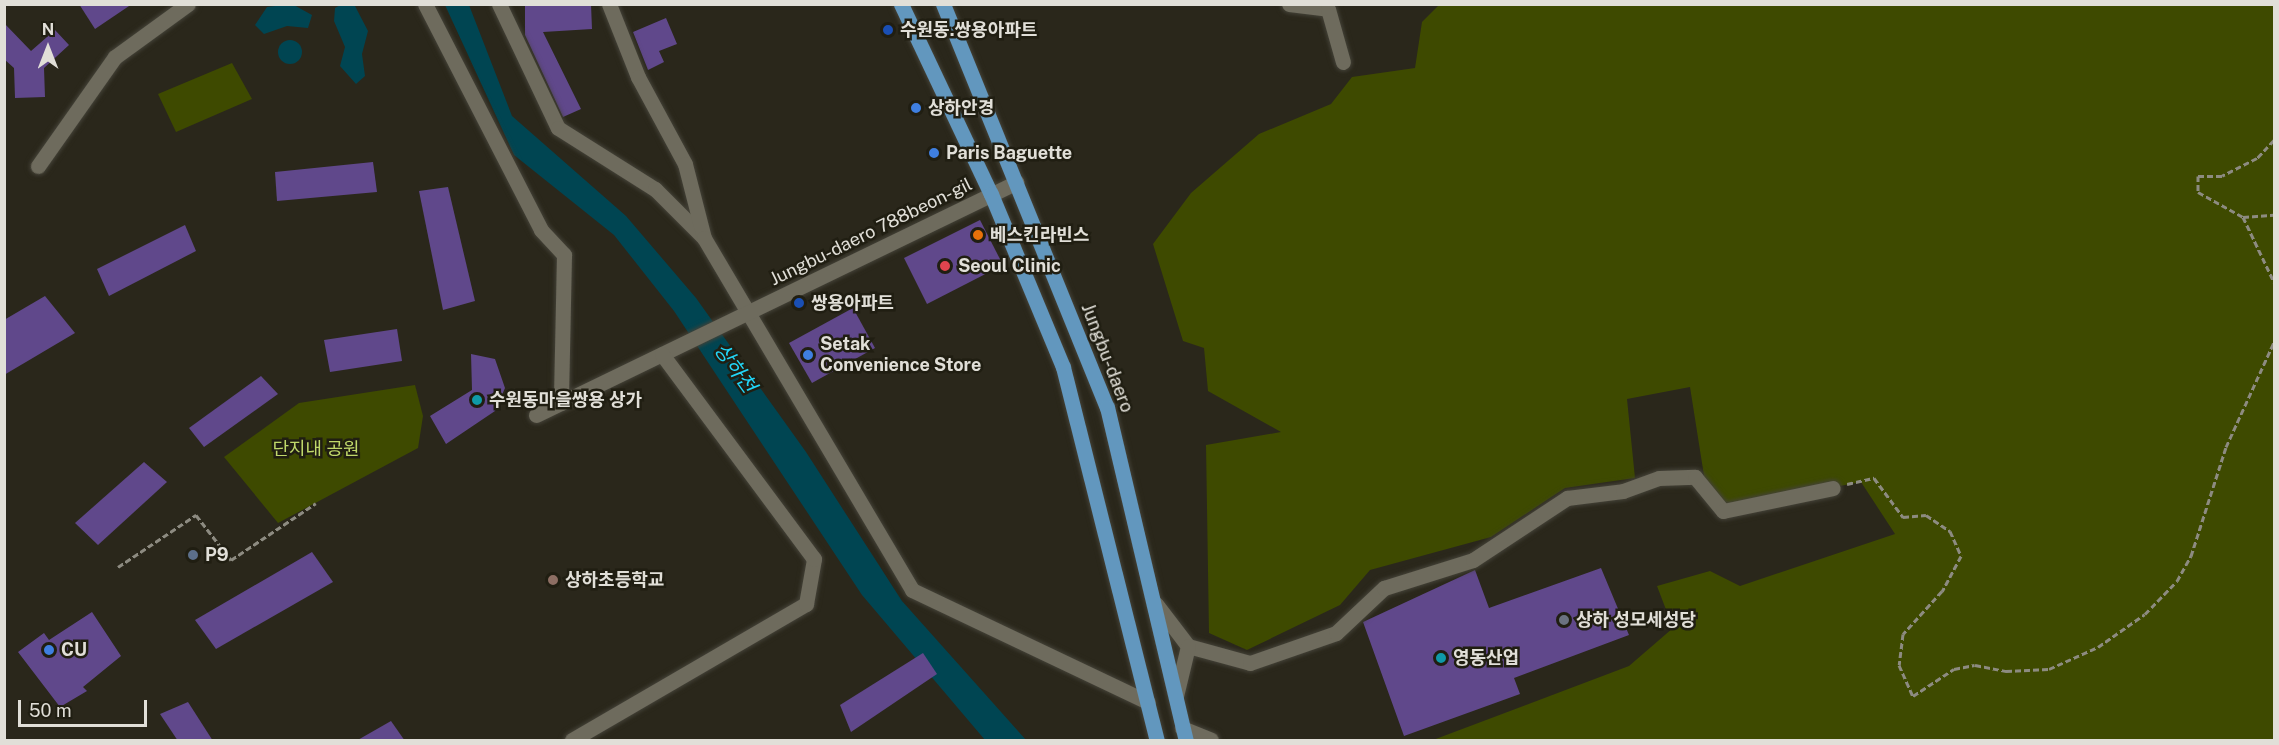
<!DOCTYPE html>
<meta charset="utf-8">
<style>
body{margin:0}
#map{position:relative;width:2279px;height:745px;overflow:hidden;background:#2a271b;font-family:"Public Sans","Noto Sans KR",sans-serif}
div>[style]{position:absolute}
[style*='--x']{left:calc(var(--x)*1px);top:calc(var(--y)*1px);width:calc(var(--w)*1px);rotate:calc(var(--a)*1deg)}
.green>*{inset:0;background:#3e4a00}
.water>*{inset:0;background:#004552}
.round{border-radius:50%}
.building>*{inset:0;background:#60488b}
.path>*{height:3px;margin-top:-1.5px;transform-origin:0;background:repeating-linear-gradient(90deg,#8d8b81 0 6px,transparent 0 9px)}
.roads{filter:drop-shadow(0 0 2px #444238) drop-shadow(0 0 2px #444238)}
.minor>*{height:15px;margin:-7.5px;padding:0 7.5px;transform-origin:7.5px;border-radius:7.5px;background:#6e6b5d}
.major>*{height:15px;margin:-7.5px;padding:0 7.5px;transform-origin:7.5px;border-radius:7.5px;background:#6297be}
.dots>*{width:16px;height:16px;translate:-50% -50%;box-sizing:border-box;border:3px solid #201e12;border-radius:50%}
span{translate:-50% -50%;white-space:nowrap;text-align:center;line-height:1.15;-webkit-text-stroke:5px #201e12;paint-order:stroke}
.poi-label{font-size:18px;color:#e1dfd8;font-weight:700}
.left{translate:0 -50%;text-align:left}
.street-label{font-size:18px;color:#e1dfd8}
.park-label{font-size:18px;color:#c0d86a}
.water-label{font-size:20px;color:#22d6f8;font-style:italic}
.frame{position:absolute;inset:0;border:6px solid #e1dfd8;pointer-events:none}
.north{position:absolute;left:18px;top:18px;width:60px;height:60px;-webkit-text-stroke:4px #201e12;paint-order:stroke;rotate:0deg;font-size:16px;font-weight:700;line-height:24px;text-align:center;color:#e1dfd8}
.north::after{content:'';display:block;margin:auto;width:21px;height:27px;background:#e1dfd8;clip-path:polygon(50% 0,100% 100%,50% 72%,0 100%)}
.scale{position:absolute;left:18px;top:700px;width:129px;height:27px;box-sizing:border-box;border:3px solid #e1dfd8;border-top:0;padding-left:8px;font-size:18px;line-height:21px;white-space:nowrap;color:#e1dfd8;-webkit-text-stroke:4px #201e12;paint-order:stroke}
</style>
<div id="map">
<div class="green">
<i style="clip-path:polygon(1585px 4px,2274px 5px,2274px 740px,1433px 740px,1629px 666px,1673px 628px,1657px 586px,1710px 571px,1740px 586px,1895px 534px,1861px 482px,1718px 509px,1705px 482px,1690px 387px,1627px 399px,1635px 478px,1565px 488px,1491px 537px,1370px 570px,1340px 605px,1247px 650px,1209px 633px,1206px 445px,1281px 432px,1208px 391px,1204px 348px,1183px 341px,1153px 244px,1191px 193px,1259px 134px,1331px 104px,1352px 77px,1415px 68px,1422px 22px,1439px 5px)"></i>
<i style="clip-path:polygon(232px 63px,252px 99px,176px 132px,158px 94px)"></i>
<i style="clip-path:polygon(415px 385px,423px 416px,418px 448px,278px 523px,224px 457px,299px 403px)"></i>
</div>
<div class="water">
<i style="clip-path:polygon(292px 4px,312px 15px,308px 28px,287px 26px,264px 34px,255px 25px,267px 7px)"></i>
<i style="clip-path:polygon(342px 4px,355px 6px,368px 31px,362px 54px,365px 76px,356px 84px,340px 66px,345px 47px,334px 21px,335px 8px)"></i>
<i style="clip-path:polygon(445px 5px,469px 5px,512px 116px,626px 216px,696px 298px,806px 452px,902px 601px,1026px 740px,985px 740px,862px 595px,674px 311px,614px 235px,514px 155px)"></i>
<i class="round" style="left:278px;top:40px;width:24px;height:24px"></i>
</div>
<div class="building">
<i style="clip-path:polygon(79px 4px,132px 4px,95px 29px)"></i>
<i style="clip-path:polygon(525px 4px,591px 4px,592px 29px,543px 32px,581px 109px,563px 117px,525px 35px)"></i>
<i style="clip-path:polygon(666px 18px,677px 44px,659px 51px,664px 62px,648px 70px,633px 32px)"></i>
<i style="clip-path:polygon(4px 23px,31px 51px,55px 30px,69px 45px,44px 68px,45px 97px,15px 98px,14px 68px,4px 59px)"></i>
<i style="clip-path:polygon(373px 162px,377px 192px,277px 201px,275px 172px)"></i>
<i style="clip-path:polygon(448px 187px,475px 301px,443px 310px,419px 191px)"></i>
<i style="clip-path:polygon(980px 220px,1003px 265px,927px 304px,904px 258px)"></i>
<i style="clip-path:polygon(185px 225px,196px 251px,109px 296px,97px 269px)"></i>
<i style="clip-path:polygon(45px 296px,75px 333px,4px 375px,4px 320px)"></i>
<i style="clip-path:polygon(853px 308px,875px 348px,812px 383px,789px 343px)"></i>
<i style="clip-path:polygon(397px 329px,402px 361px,330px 372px,324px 340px)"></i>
<i style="clip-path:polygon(471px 354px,495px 359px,505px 388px,495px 411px,446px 444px,430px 416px,472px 390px)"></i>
<i style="clip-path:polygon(261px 376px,278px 394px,204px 447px,189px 428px)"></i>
<i style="clip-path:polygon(144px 462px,167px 482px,98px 545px,75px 523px)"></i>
<i style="clip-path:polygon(312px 552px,333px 582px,216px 649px,195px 620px)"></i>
<i style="clip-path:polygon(1601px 568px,1629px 635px,1514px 678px,1520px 694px,1404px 736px,1363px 622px,1475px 570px,1489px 608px)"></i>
<i style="clip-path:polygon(92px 612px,121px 656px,83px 687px,87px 691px,60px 707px,18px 652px,44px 633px,49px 640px)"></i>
<i style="clip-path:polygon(923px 653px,937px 674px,851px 732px,840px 705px)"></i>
<i style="clip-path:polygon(188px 702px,213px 741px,178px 741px,160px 714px)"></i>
<i style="clip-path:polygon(391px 721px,405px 741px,356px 741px)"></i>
</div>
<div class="path">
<i style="--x:2274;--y:140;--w:25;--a:133"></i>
<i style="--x:2257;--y:158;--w:39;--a:153"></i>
<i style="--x:2222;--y:176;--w:24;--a:180"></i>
<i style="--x:2198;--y:176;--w:16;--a:90"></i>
<i style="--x:2198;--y:192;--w:51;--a:29.1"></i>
<i style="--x:2243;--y:217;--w:31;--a:-4"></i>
<i style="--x:2243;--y:217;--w:72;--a:64.5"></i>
<i style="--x:1847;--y:484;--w:28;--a:-13"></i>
<i style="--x:1874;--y:478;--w:49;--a:53.4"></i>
<i style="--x:1903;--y:517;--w:23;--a:-5"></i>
<i style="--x:1926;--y:515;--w:29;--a:34"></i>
<i style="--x:1950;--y:531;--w:27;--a:66"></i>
<i style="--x:1961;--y:556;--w:40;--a:118"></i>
<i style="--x:1942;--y:591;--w:58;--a:132.2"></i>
<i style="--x:1903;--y:634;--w:31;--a:97"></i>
<i style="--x:1899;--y:665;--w:34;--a:66"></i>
<i style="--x:1913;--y:696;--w:49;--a:-33.4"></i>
<i style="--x:1954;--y:669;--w:21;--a:-11"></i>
<i style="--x:1975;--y:665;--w:32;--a:11"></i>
<i style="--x:2006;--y:671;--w:43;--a:-2.7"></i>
<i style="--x:2049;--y:669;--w:54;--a:-24.2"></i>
<i style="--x:2098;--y:647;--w:57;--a:-35.1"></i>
<i style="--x:2145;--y:614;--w:46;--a:-45.9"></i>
<i style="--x:2177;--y:581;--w:29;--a:-61"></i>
<i style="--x:2191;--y:556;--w:114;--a:-72.2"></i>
<i style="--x:2226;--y:447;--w:115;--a:-65.4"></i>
<i style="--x:118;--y:567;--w:94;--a:-33.7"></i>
<i style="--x:196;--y:515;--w:57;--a:52.1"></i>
<i style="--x:231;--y:560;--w:102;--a:-33.8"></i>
</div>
<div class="roads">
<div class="minor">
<i style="--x:425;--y:4;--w:254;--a:62.8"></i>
<i style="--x:541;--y:230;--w:34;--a:47"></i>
<i style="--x:564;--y:255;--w:148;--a:91.2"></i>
<i style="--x:499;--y:4;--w:137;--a:64.6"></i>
<i style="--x:558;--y:128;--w:115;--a:32.2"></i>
<i style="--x:655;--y:189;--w:69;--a:45"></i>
<i style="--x:609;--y:4;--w:79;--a:68.3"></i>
<i style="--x:638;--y:77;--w:99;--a:61.6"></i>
<i style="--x:685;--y:164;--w:76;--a:75.6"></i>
<i style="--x:704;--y:238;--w:409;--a:59.4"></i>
<i style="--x:912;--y:590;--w:261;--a:25.4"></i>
<i style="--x:1289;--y:4;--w:39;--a:7"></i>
<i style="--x:1328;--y:9;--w:55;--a:74.2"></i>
<i style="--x:38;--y:166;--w:133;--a:-54.8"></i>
<i style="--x:115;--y:57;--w:90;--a:-36"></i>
<i style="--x:536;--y:415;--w:534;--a:-25.85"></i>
<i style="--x:1156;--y:604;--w:53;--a:52.7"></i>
<i style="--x:1188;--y:646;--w:64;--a:15.3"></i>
<i style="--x:1250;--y:663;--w:91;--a:-19.2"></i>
<i style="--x:1336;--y:633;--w:66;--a:-43.2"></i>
<i style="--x:1384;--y:588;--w:93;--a:-17.5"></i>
<i style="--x:1473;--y:560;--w:113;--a:-33.4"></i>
<i style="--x:1567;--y:498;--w:56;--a:-7.1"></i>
<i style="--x:1623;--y:491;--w:38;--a:-20"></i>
<i style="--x:1659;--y:478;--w:36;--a:-2"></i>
<i style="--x:1695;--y:477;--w:44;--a:50.5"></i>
<i style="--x:1723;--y:511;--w:112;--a:-11.8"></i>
<i style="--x:1176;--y:696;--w:51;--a:-76.5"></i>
<i style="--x:1182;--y:728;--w:31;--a:22"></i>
<i style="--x:572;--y:740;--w:271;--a:-30.2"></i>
<i style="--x:806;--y:604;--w:46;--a:-79.9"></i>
<i style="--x:814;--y:559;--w:255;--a:-126.6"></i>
</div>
<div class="major">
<i style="--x:901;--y:4;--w:210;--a:64.7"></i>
<i style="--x:991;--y:194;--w:187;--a:67.4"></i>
<i style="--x:1063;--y:367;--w:385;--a:75.9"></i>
<i style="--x:943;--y:4;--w:435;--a:67.9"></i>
<i style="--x:1107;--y:407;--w:342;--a:76.7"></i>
</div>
</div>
<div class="dots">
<i style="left:888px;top:30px;background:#1a4fb4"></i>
<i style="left:916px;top:108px;background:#3f7fe0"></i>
<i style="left:934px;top:153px;background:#3f7fe0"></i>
<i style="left:978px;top:235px;background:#e8710a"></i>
<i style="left:945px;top:266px;background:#e0444e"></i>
<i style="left:799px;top:303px;background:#1a4fb4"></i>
<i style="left:808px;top:355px;background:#3f7fe0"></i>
<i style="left:477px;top:400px;background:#0f9aa8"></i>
<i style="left:193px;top:555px;background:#5c6f8a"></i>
<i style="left:553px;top:580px;background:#8d6e63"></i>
<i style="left:1564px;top:620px;background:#6b7280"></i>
<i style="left:49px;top:650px;background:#3f7fe0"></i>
<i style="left:1441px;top:658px;background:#0f9aa8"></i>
</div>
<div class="poi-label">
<span class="left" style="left:900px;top:30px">수원동.쌍용아파트</span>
<span class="left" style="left:928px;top:108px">상하안경</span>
<span class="left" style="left:946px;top:153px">Paris Baguette</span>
<span class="left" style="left:990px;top:235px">베스킨라빈스</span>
<span class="left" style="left:958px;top:266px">Seoul Clinic</span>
<span class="left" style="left:811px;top:303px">쌍용아파트</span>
<span class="left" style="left:820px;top:355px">Setak<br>Convenience Store</span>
<span class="left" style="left:489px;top:400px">수원동마을쌍용 상가</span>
<span class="left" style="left:205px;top:555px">P9</span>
<span class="left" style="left:565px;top:580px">상하초등학교</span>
<span class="left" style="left:1576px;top:620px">상하 성모세성당</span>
<span class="left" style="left:61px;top:650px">CU</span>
<span class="left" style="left:1453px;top:658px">영동산업</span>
</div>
<div class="street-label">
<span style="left:871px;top:232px;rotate:-26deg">Jungbu-daero 788beon-gil</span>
<span style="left:1107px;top:358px;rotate:69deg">Jungbu-daero</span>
</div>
<div class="park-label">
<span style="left:316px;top:449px">단지내 공원</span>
</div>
<div class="water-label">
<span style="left:735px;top:368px;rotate:54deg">상하천</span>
</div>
<div class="frame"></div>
<div class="north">N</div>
<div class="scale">50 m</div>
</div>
